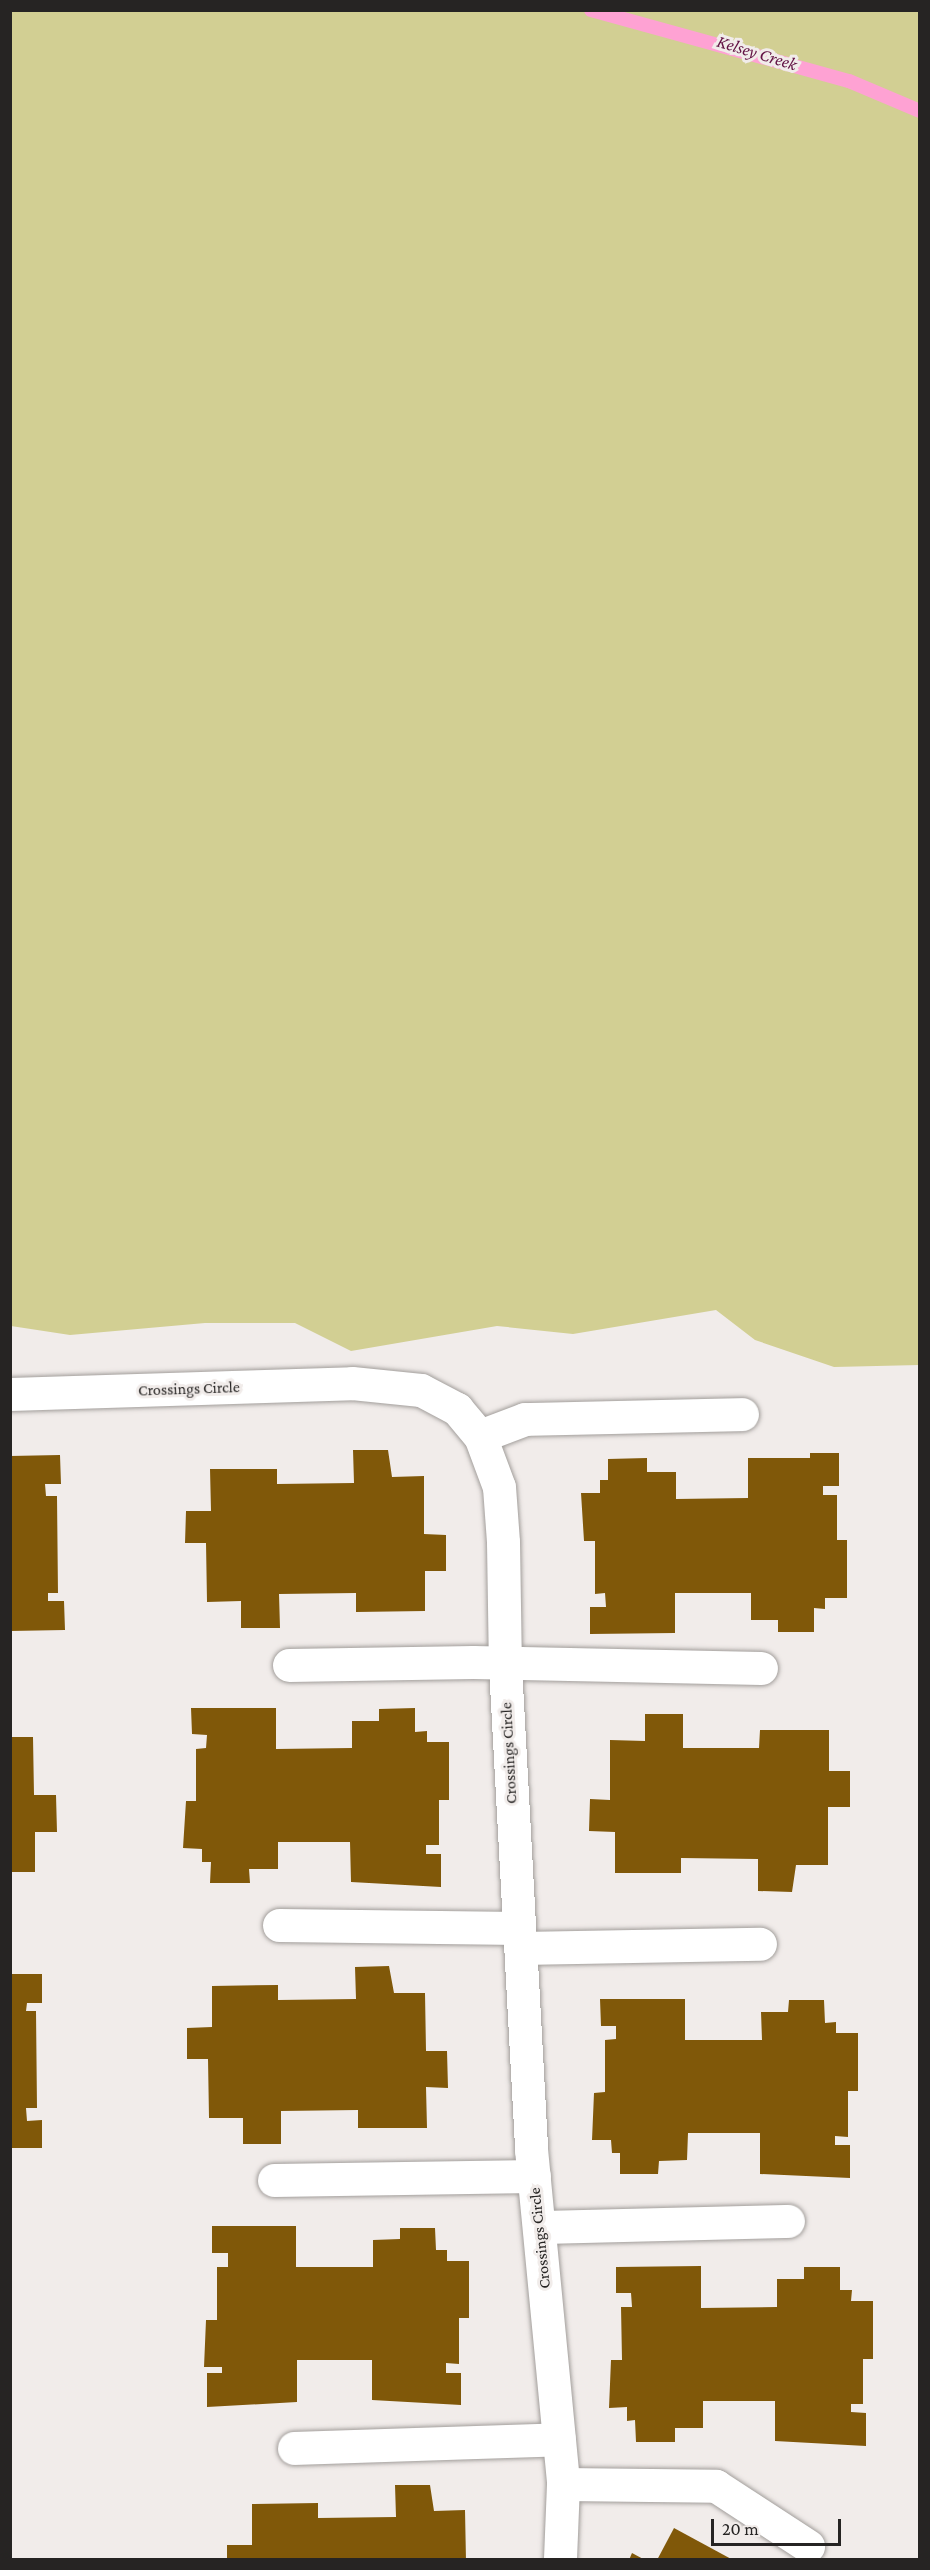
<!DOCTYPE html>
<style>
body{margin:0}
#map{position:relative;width:930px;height:2570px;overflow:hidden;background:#f1ecea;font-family:"Crimson Pro",serif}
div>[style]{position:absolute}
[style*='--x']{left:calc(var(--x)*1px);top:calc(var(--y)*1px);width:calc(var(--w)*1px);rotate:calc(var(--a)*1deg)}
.green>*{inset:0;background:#d2cf93}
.stream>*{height:14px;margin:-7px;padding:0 7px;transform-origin:7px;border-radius:7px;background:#fea2d3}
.building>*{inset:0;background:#805809}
.roads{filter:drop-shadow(0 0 2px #a29e9b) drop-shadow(0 0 2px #a29e9b)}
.minor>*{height:33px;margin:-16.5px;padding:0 16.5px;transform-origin:16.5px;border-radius:16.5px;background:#fff}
span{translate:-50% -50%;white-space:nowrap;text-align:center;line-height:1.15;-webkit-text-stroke:6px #f1ecea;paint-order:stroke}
.street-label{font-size:16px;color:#262423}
.water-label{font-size:18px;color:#631345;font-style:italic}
.frame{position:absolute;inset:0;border:12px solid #262423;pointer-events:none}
.scale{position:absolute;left:711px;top:2519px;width:130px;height:27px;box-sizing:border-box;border:3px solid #262423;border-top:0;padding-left:8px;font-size:18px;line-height:21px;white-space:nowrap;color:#262423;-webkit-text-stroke:4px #f1ecea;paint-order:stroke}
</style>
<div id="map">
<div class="green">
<i style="clip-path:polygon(10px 11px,919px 11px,919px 1365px,834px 1367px,755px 1340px,716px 1310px,573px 1334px,497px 1326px,351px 1351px,295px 1323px,205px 1323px,70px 1335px,11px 1326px)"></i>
</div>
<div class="stream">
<i style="--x:591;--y:10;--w:268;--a:15.4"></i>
<i style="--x:849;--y:81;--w:77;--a:22.9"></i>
</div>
<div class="building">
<i style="clip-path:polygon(353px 1450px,388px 1450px,392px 1477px,424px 1476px,424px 1534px,446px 1535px,446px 1571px,425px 1571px,425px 1611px,356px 1612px,356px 1593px,279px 1594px,280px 1628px,241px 1628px,241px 1601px,207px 1602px,206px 1543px,185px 1543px,186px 1511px,211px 1511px,210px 1469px,277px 1469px,277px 1484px,354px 1483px)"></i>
<i style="clip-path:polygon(810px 1453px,839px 1453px,839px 1486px,823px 1486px,823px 1495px,837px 1495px,837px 1540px,847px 1540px,847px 1598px,825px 1598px,825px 1609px,814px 1608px,814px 1632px,778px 1632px,778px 1620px,751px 1620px,751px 1593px,675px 1593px,675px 1633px,590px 1634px,590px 1607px,606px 1607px,605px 1593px,595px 1594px,595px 1541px,584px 1541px,581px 1493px,600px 1493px,600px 1480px,608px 1480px,608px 1459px,647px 1458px,647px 1472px,676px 1472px,676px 1499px,748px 1498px,748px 1458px,810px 1458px)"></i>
<i style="clip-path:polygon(60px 1455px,61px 1484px,45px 1484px,46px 1496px,57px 1496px,58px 1593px,48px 1593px,48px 1601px,64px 1601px,65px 1630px,10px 1631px,10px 1456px)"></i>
<i style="clip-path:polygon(191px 1708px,276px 1708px,276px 1749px,352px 1748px,352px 1721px,379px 1721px,379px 1709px,415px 1708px,415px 1732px,427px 1731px,427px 1742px,449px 1742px,449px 1800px,439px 1800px,439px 1845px,426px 1845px,426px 1854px,441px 1854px,441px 1887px,351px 1882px,350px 1842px,278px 1842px,278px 1869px,249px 1869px,250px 1883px,210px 1883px,211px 1862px,202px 1862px,202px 1849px,183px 1848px,186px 1801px,196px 1801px,196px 1749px,206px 1748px,207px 1735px,192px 1734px)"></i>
<i style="clip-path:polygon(645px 1714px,683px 1714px,683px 1748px,759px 1748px,760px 1730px,829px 1730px,829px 1771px,850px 1771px,850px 1807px,828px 1807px,828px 1865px,796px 1865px,792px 1892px,758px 1891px,758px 1859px,681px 1858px,681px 1873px,615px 1873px,615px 1832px,589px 1831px,590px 1799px,610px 1800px,610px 1740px,645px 1741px)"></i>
<i style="clip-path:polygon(10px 1737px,33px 1737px,34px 1795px,56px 1795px,57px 1832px,35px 1832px,35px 1872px,10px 1872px)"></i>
<i style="clip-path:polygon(389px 1966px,394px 1993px,425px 1993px,426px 2051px,447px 2051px,448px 2088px,426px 2087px,427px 2128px,358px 2128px,358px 2110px,281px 2111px,281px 2144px,243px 2144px,243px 2118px,209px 2118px,208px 2059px,187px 2059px,187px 2028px,212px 2027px,212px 1986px,278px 1985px,278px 2000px,356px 1999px,355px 1967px)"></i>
<i style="clip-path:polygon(10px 1974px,42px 1974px,42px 2003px,27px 2003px,26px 2011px,36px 2011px,37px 2108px,26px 2108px,27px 2121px,42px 2120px,42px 2148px,10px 2148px)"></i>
<i style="clip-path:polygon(600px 1999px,685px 1999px,685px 2040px,762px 2040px,761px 2012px,788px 2012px,789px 2000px,824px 2000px,825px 2023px,836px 2022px,836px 2033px,858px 2033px,858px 2091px,848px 2091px,848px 2137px,835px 2136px,835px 2145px,850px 2145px,850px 2178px,760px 2174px,760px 2133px,688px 2133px,687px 2160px,659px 2161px,658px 2174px,620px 2174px,620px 2153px,612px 2153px,611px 2140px,592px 2140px,594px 2093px,605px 2092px,605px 2040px,616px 2039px,616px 2026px,601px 2026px)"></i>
<i style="clip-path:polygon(212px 2226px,296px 2226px,296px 2267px,373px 2267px,373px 2240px,400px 2239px,400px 2228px,435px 2228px,436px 2250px,447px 2250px,447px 2261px,469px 2261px,469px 2318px,459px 2318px,459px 2364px,446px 2363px,446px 2373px,461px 2373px,461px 2405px,372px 2400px,372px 2360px,297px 2360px,297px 2402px,207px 2407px,207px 2373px,222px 2373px,222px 2367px,204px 2367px,206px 2320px,217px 2320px,217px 2267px,228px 2267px,228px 2253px,212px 2253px)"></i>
<i style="clip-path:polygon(701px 2266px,701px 2308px,777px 2307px,777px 2279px,804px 2279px,804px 2267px,840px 2267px,840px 2290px,852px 2290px,851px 2301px,873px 2301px,873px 2359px,863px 2359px,863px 2404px,851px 2404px,851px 2412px,866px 2413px,866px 2446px,775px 2441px,775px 2401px,703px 2401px,703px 2428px,675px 2428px,675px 2442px,636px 2442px,635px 2420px,627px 2421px,627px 2407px,609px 2408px,611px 2360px,622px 2360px,621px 2307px,632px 2307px,631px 2293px,616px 2293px,616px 2267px)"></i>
<i style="clip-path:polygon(395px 2485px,430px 2485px,434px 2511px,465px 2510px,466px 2560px,227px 2560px,227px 2545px,252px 2545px,252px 2504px,318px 2503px,318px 2518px,396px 2517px)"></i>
<i style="clip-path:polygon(674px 2528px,733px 2560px,657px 2560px)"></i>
<i style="clip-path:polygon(632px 2553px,645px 2560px,629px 2560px)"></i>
</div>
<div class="roads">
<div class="minor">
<i style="--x:10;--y:1394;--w:342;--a:-1.8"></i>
<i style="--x:352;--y:1383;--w:69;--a:5.8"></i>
<i style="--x:421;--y:1390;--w:41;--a:27.8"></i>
<i style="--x:457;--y:1409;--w:35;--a:50"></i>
<i style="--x:480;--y:1436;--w:54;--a:69.6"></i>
<i style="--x:499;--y:1487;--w:55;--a:85.8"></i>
<i style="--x:503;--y:1542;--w:124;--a:89.1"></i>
<i style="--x:505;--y:1666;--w:484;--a:86.9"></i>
<i style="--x:531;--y:2149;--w:337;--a:84.5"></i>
<i style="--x:563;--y:2484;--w:76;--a:92.3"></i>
<i style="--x:480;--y:1436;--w:48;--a:-20.7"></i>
<i style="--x:525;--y:1419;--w:217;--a:-1.3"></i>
<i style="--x:289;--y:1665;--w:184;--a:-0.9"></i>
<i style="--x:473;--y:1662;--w:288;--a:1.2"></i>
<i style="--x:279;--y:1925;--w:240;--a:0.7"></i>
<i style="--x:520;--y:1948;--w:240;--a:-1"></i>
<i style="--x:274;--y:2180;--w:260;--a:-0.9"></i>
<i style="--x:539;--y:2227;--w:249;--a:-1.4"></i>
<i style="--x:294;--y:2448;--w:265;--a:-1.9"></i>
<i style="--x:563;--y:2484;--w:153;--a:0.7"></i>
<i style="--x:716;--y:2486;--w:110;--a:33.1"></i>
</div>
</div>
<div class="street-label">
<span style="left:189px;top:1389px;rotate:-2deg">Crossings Circle</span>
<span style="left:509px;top:1753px;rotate:-93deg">Crossings Circle</span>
<span style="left:540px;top:2238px;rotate:-96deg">Crossings Circle</span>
</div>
<div class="water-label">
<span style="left:757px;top:53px;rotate:17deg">Kelsey Creek</span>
</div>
<div class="frame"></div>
<div class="scale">20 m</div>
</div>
